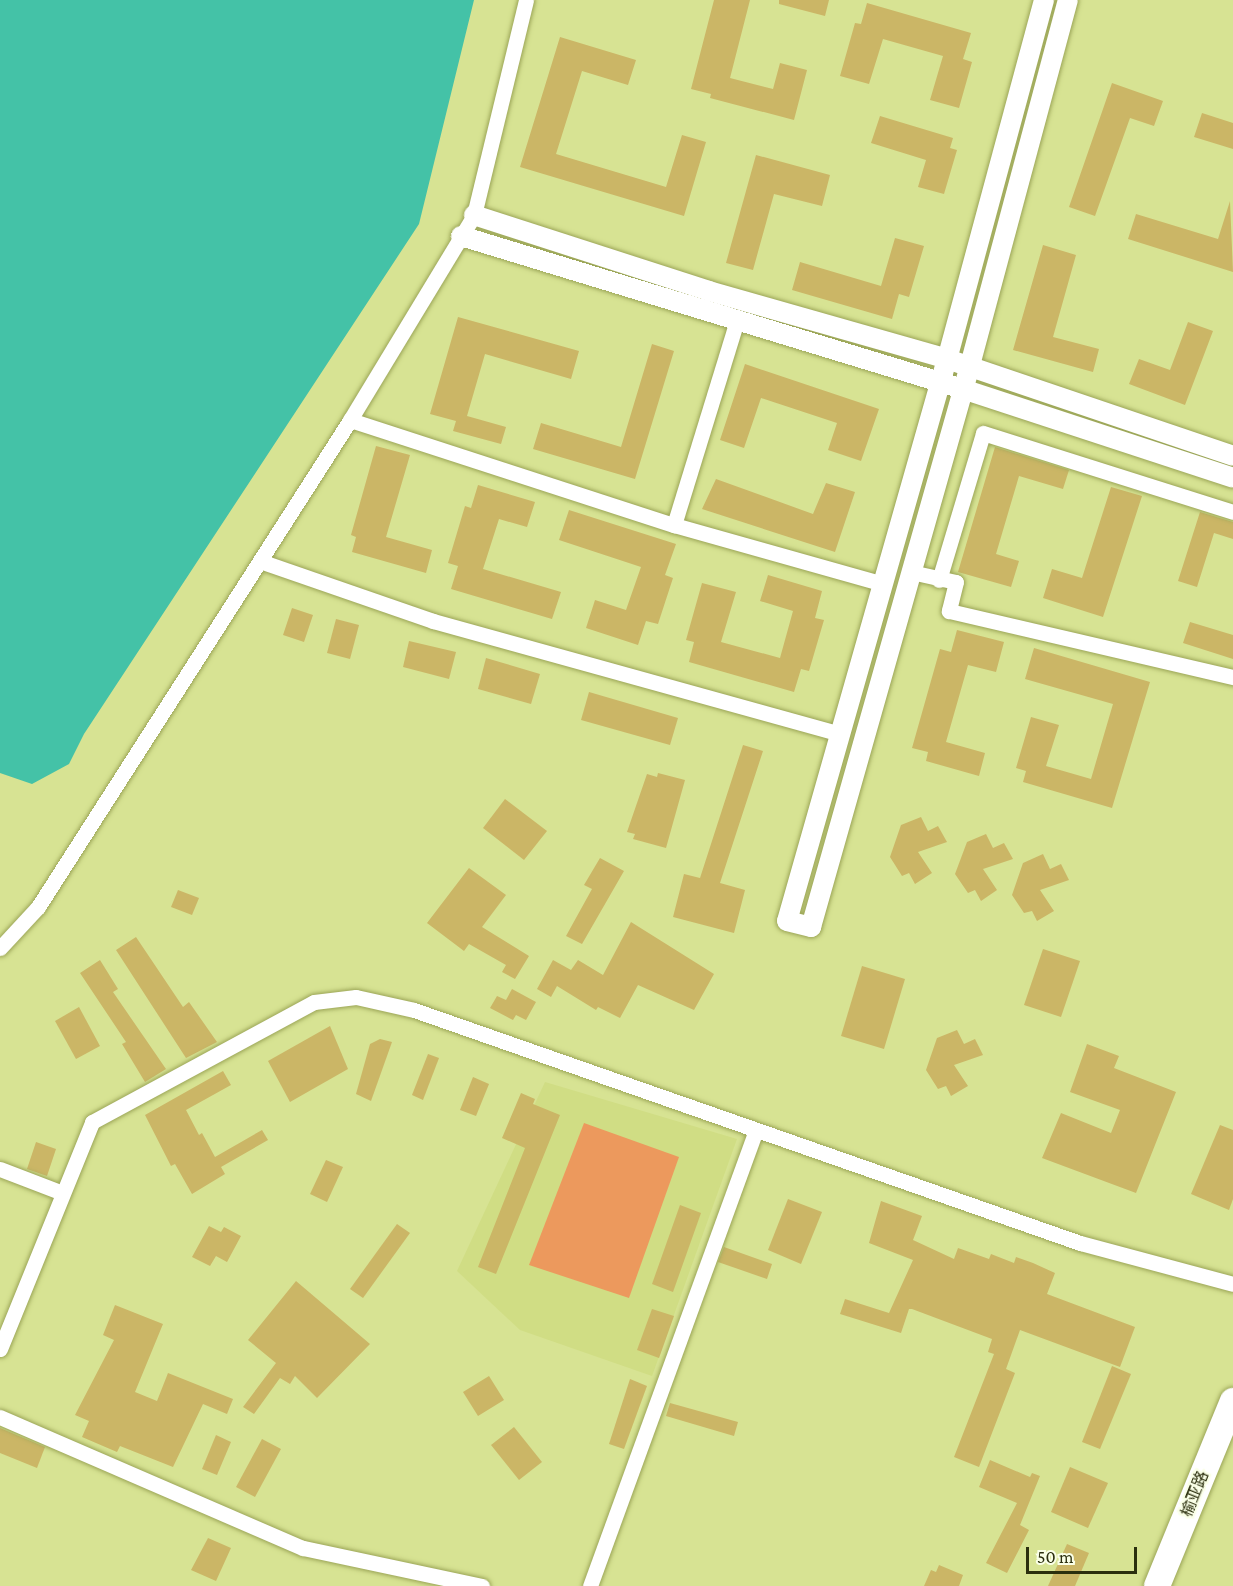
<!DOCTYPE html>
<meta charset="utf-8">
<style>
body{margin:0}
#map{position:relative;width:1233px;height:1586px;overflow:hidden;background:#d7e393;font-family:"Crimson Pro","Noto Sans SC",serif}
div>[style]{position:absolute}
[style*='--x']{left:calc(var(--x)*1px);top:calc(var(--y)*1px);width:calc(var(--w)*1px);rotate:calc(var(--a)*1deg)}
.built>*{inset:0;background:#d0dd84}
.green>*{inset:0;background:#ec995d}
.water>*{inset:0;background:#44c2a7}
.building>*{inset:0;background:#cbb666}
.roads{filter:drop-shadow(0 0 2px #9ba557) drop-shadow(0 0 2px #9ba557)}
.minor>*{height:15px;margin:-7.5px;padding:0 7.5px;transform-origin:7.5px;border-radius:7.5px;background:#fff}
.tertiary>*{height:20px;margin:-10px;padding:0 10px;transform-origin:10px;border-radius:10px;background:#fff}
.trunk>*{height:26px;margin:-13px;padding:0 13px;transform-origin:13px;border-radius:13px;background:#fff}
span{translate:-50% -50%;white-space:nowrap;text-align:center;line-height:1.15;-webkit-text-stroke:4.5px #faffe7;paint-order:stroke}
.street-label{font-size:16px;color:#2b2f0e}
.scale{position:absolute;left:1026px;top:1547px;width:111px;height:27px;box-sizing:border-box;border:3px solid #2b2f0e;border-top:0;padding-left:8px;font-size:18px;line-height:21px;white-space:nowrap;color:#2b2f0e;-webkit-text-stroke:4px #faffe7;paint-order:stroke}
</style>
<div id="map">
<div class="built">
<i style="clip-path:polygon(545px 1082px,737px 1139px,652px 1376px,520px 1330px,457px 1271px)"></i>
</div>
<div class="green">
<i style="clip-path:polygon(584px 1123px,679px 1157px,629px 1298px,529px 1265px)"></i>
</div>
<div class="water">
<i style="clip-path:polygon(0 0,474px 0,419px 224px,84px 734px,69px 764px,32px 784px,0 773px)"></i>
</div>
<div class="building">
<i style="clip-path:polygon(714px 0,750px 0,730px 78px,773px 89px,780px 63px,807px 70px,794px 120px,710px 98px,711px 94px,691px 89px)"></i>
<i style="clip-path:polygon(779px 0,829px 0,825px 16px,779px 4px)"></i>
<i style="clip-path:polygon(867px 3px,971px 33px,963px 59px,972px 62px,959px 108px,930px 100px,943px 56px,883px 39px,869px 84px,840px 76px,855px 23px,861px 24px)"></i>
<i style="clip-path:polygon(560px 37px,636px 60px,628px 85px,582px 71px,556px 154px,666px 187px,682px 135px,706px 142px,684px 216px,520px 167px)"></i>
<i style="clip-path:polygon(1112px 83px,1163px 101px,1154px 126px,1130px 118px,1095px 216px,1069px 207px)"></i>
<i style="clip-path:polygon(1202px 113px,1233px 123px,1233px 149px,1194px 137px)"></i>
<i style="clip-path:polygon(880px 116px,953px 138px,950px 148px,957px 150px,944px 194px,918px 187px,926px 160px,871px 143px)"></i>
<i style="clip-path:polygon(756px 155px,830px 175px,822px 206px,774px 194px,753px 270px,726px 263px)"></i>
<i style="clip-path:polygon(1230px 201px,1233px 272px,1128px 239px,1136px 214px,1218px 239px)"></i>
<i style="clip-path:polygon(895px 238px,924px 246px,909px 297px,899px 294px,892px 319px,792px 290px,800px 262px,881px 286px)"></i>
<i style="clip-path:polygon(1043px 245px,1076px 255px,1053px 337px,1099px 349px,1093px 372px,1013px 350px)"></i>
<i style="clip-path:polygon(458px 317px,579px 351px,571px 379px,485px 354px,467px 416px,506px 427px,501px 444px,453px 431px,456px 421px,430px 414px)"></i>
<i style="clip-path:polygon(1188px 322px,1213px 331px,1185px 405px,1129px 384px,1139px 359px,1170px 370px)"></i>
<i style="clip-path:polygon(652px 344px,674px 351px,635px 479px,533px 449px,541px 423px,621px 447px)"></i>
<i style="clip-path:polygon(745px 364px,879px 409px,861px 461px,828px 450px,837px 423px,761px 398px,744px 448px,720px 440px)"></i>
<i style="clip-path:polygon(376px 446px,410px 455px,386px 537px,432px 550px,426px 573px,352px 552px,356px 537px,351px 535px)"></i>
<i style="clip-path:polygon(995px 447px,1069px 470px,1063px 489px,1019px 476px,996px 554px,1019px 561px,1011px 587px,958px 572px)"></i>
<i style="clip-path:polygon(716px 479px,813px 514px,826px 483px,855px 492px,835px 552px,702px 509px)"></i>
<i style="clip-path:polygon(478px 485px,535px 502px,527px 527px,499px 519px,483px 569px,561px 592px,552px 619px,451px 589px,458px 566px,448px 563px,465px 506px,471px 508px)"></i>
<i style="clip-path:polygon(1111px 487px,1142px 496px,1103px 617px,1043px 598px,1052px 569px,1082px 578px)"></i>
<i style="clip-path:polygon(569px 510px,676px 544px,665px 575px,673px 578px,658px 624px,646px 621px,638px 645px,586px 628px,595px 600px,626px 610px,641px 567px,559px 540px)"></i>
<i style="clip-path:polygon(1200px 512px,1233px 522px,1233px 539px,1214px 533px,1197px 587px,1178px 581px)"></i>
<i style="clip-path:polygon(768px 575px,822px 591px,815px 618px,824px 620px,809px 671px,801px 669px,794px 692px,689px 662px,694px 642px,686px 640px,702px 583px,736px 592px,721px 642px,780px 658px,793px 611px,760px 601px)"></i>
<i style="clip-path:polygon(292px 608px,313px 615px,304px 642px,283px 635px)"></i>
<i style="clip-path:polygon(336px 619px,359px 625px,350px 659px,327px 653px)"></i>
<i style="clip-path:polygon(1190px 622px,1233px 635px,1233px 659px,1183px 643px)"></i>
<i style="clip-path:polygon(957px 630px,1004px 642px,996px 672px,968px 665px,946px 742px,985px 753px,979px 776px,926px 761px,928px 752px,912px 748px,940px 649px,951px 652px)"></i>
<i style="clip-path:polygon(409px 641px,456px 652px,449px 679px,403px 667px)"></i>
<i style="clip-path:polygon(1034px 648px,1150px 682px,1112px 808px,1023px 782px,1026px 771px,1016px 768px,1031px 717px,1059px 725px,1046px 766px,1091px 779px,1113px 704px,1025px 679px)"></i>
<i style="clip-path:polygon(486px 658px,540px 674px,531px 704px,478px 689px)"></i>
<i style="clip-path:polygon(589px 692px,678px 718px,670px 745px,581px 720px)"></i>
<i style="clip-path:polygon(743px 745px,763px 751px,720px 883px,745px 890px,734px 933px,673px 917px,684px 874px,700px 878px)"></i>
<i style="clip-path:polygon(658px 773px,685px 780px,666px 848px,633px 839px,635px 834px,627px 832px,647px 774px,657px 777px)"></i>
<i style="clip-path:polygon(505px 799px,547px 831px,524px 860px,483px 828px)"></i>
<i style="clip-path:polygon(921px 817px,928px 831px,938px 826px,947px 842px,918px 852px,932px 873px,915px 884px,909px 873px,902px 876px,890px 857px,901px 825px)"></i>
<i style="clip-path:polygon(986px 834px,993px 848px,1004px 843px,1013px 859px,983px 869px,997px 890px,981px 901px,975px 890px,968px 893px,955px 874px,967px 842px)"></i>
<i style="clip-path:polygon(1043px 854px,1050px 869px,1061px 864px,1069px 880px,1040px 890px,1054px 911px,1037px 921px,1032px 911px,1024px 913px,1012px 895px,1023px 863px)"></i>
<i style="clip-path:polygon(600px 858px,624px 871px,582px 944px,566px 936px,592px 889px,584px 885px)"></i>
<i style="clip-path:polygon(469px 868px,506px 895px,482px 927px,529px 956px,515px 979px,502px 972px,506px 965px,469px 944px,464px 951px,427px 923px)"></i>
<i style="clip-path:polygon(178px 890px,199px 898px,192px 915px,171px 907px)"></i>
<i style="clip-path:polygon(631px 922px,714px 974px,694px 1010px,638px 985px,620px 1018px,598px 1007px,596px 1010px,557px 986px,551px 997px,537px 989px,553px 960px,571px 970px,578px 960px,603px 975px)"></i>
<i style="clip-path:polygon(136px 937px,183px 1007px,189px 1002px,217px 1042px,186px 1058px,116px 950px)"></i>
<i style="clip-path:polygon(1043px 949px,1080px 961px,1061px 1017px,1024px 1005px)"></i>
<i style="clip-path:polygon(100px 960px,118px 989px,113px 992px,166px 1069px,145px 1082px,122px 1044px,126px 1042px,80px 973px)"></i>
<i style="clip-path:polygon(862px 966px,905px 979px,884px 1049px,841px 1036px)"></i>
<i style="clip-path:polygon(512px 989px,536px 1002px,526px 1020px,516px 1015px,513px 1020px,490px 1008px,497px 996px,506px 1000px)"></i>
<i style="clip-path:polygon(79px 1007px,100px 1046px,76px 1059px,55px 1021px)"></i>
<i style="clip-path:polygon(330px 1026px,348px 1069px,290px 1102px,268px 1061px)"></i>
<i style="clip-path:polygon(957px 1030px,964px 1044px,975px 1039px,983px 1055px,954px 1065px,968px 1086px,951px 1096px,946px 1086px,938px 1089px,926px 1070px,937px 1038px)"></i>
<i style="clip-path:polygon(380px 1039px,392px 1042px,371px 1101px,356px 1094px,370px 1044px)"></i>
<i style="clip-path:polygon(1087px 1044px,1119px 1056px,1114px 1068px,1176px 1092px,1136px 1193px,1042px 1158px,1061px 1113px,1111px 1133px,1120px 1110px,1070px 1092px)"></i>
<i style="clip-path:polygon(428px 1054px,439px 1058px,423px 1100px,412px 1095px)"></i>
<i style="clip-path:polygon(223px 1071px,231px 1085px,186px 1110px,199px 1135px,202px 1133px,215px 1157px,262px 1130px,268px 1140px,221px 1167px,225px 1174px,192px 1194px,175px 1164px,171px 1166px,145px 1115px)"></i>
<i style="clip-path:polygon(473px 1077px,489px 1084px,476px 1116px,460px 1110px)"></i>
<i style="clip-path:polygon(521px 1093px,535px 1099px,533px 1104px,560px 1115px,496px 1274px,478px 1267px,525px 1148px,502px 1138px)"></i>
<i style="clip-path:polygon(1220px 1125px,1233px 1130px,1233px 1199px,1229px 1210px,1191px 1194px)"></i>
<i style="clip-path:polygon(36px 1142px,56px 1149px,47px 1176px,27px 1169px)"></i>
<i style="clip-path:polygon(326px 1160px,343px 1167px,327px 1202px,310px 1194px)"></i>
<i style="clip-path:polygon(788px 1199px,822px 1212px,801px 1264px,768px 1250px)"></i>
<i style="clip-path:polygon(881px 1201px,922px 1216px,913px 1240px,954px 1259px,958px 1248px,989px 1259px,991px 1254px,1014px 1263px,1016px 1257px,1033px 1263px,1055px 1273px,1047px 1294px,1135px 1327px,1120px 1367px,1020px 1330px,1006px 1369px,1015px 1373px,979px 1467px,954px 1457px,994px 1354px,988px 1352px,992px 1339px,912px 1309px,909px 1309px,901px 1333px,840px 1314px,845px 1299px,889px 1313px,913px 1260px,869px 1243px)"></i>
<i style="clip-path:polygon(680px 1205px,701px 1213px,673px 1292px,652px 1284px)"></i>
<i style="clip-path:polygon(397px 1224px,410px 1233px,363px 1298px,350px 1289px)"></i>
<i style="clip-path:polygon(209px 1226px,221px 1232px,224px 1227px,241px 1236px,227px 1262px,216px 1256px,210px 1266px,192px 1257px)"></i>
<i style="clip-path:polygon(724px 1247px,772px 1264px,767px 1279px,718px 1262px)"></i>
<i style="clip-path:polygon(296px 1281px,370px 1344px,317px 1398px,295px 1376px,290px 1384px,280px 1378px,254px 1414px,243px 1407px,276px 1363px,248px 1340px)"></i>
<i style="clip-path:polygon(115px 1305px,163px 1324px,135px 1392px,157px 1401px,168px 1373px,233px 1399px,227px 1414px,203px 1404px,173px 1467px,120px 1446px,117px 1452px,82px 1437px,89px 1421px,75px 1415px,114px 1340px,103px 1335px)"></i>
<i style="clip-path:polygon(652px 1309px,674px 1316px,659px 1358px,637px 1350px)"></i>
<i style="clip-path:polygon(1112px 1366px,1131px 1374px,1100px 1449px,1082px 1442px)"></i>
<i style="clip-path:polygon(489px 1376px,504px 1400px,478px 1416px,463px 1392px)"></i>
<i style="clip-path:polygon(630px 1379px,647px 1386px,624px 1449px,609px 1444px)"></i>
<i style="clip-path:polygon(670px 1403px,738px 1422px,734px 1436px,666px 1416px)"></i>
<i style="clip-path:polygon(514px 1427px,542px 1462px,519px 1480px,491px 1445px)"></i>
<i style="clip-path:polygon(0 1428px,45px 1447px,37px 1468px,0 1453px)"></i>
<i style="clip-path:polygon(216px 1435px,231px 1442px,217px 1475px,202px 1469px)"></i>
<i style="clip-path:polygon(262px 1439px,281px 1449px,255px 1497px,236px 1487px)"></i>
<i style="clip-path:polygon(990px 1460px,1030px 1477px,1032px 1473px,1040px 1476px,1020px 1525px,1029px 1530px,1007px 1573px,986px 1563px,1017px 1503px,979px 1487px)"></i>
<i style="clip-path:polygon(1070px 1467px,1108px 1483px,1088px 1528px,1051px 1512px)"></i>
<i style="clip-path:polygon(208px 1538px,231px 1548px,216px 1581px,191px 1570px)"></i>
<i style="clip-path:polygon(1067px 1544px,1089px 1553px,1075px 1586px,1048px 1586px)"></i>
<i style="clip-path:polygon(939px 1565px,963px 1575px,959px 1586px,924px 1586px,931px 1570px,936px 1572px)"></i>
</div>
<div class="roads">
<div class="minor">
<i style="--x:350;--y:420;--w:341;--a:18"></i>
<i style="--x:674;--y:525;--w:214;--a:15.7"></i>
<i style="--x:674;--y:525;--w:214;--a:-72.9"></i>
<i style="--x:260;--y:561;--w:183;--a:19.1"></i>
<i style="--x:433;--y:621;--w:423;--a:15.5"></i>
<i style="--x:911;--y:572;--w:46;--a:12.5"></i>
<i style="--x:956;--y:582;--w:30;--a:104"></i>
<i style="--x:949;--y:611;--w:292;--a:13.1"></i>
<i style="--x:939;--y:580;--w:153;--a:-73.3"></i>
<i style="--x:983;--y:433;--w:262;--a:17.5"></i>
<i style="--x:0;--y:948;--w:56;--a:-47.2"></i>
<i style="--x:38;--y:907;--w:578;--a:-57.35"></i>
<i style="--x:350;--y:420;--w:240;--a:-58.8"></i>
<i style="--x:474;--y:215;--w:221;--a:-76.4"></i>
<i style="--x:0;--y:1169;--w:67;--a:20.9"></i>
<i style="--x:0;--y:1349;--w:245;--a:-67.9"></i>
<i style="--x:92;--y:1122;--w:252;--a:-28.4"></i>
<i style="--x:314;--y:1002;--w:42;--a:-6.8"></i>
<i style="--x:356;--y:997;--w:59;--a:12.6"></i>
<i style="--x:414;--y:1010;--w:706;--a:19.28"></i>
<i style="--x:1080;--y:1243;--w:158;--a:15"></i>
<i style="--x:0;--y:1417;--w:330;--a:23.4"></i>
<i style="--x:303;--y:1548;--w:183;--a:12"></i>
<i style="--x:590;--y:1586;--w:485;--a:-70"></i>
</div>
<div class="tertiary">
<i style="--x:1044;--y:0;--w:372;--a:105.1"></i>
<i style="--x:947;--y:359;--w:584;--a:105.89"></i>
<i style="--x:787;--y:921;--w:25;--a:14"></i>
<i style="--x:811;--y:927;--w:580;--a:-74.19"></i>
<i style="--x:969;--y:369;--w:382;--a:-75"></i>
<i style="--x:474;--y:215;--w:247;--a:17.9"></i>
<i style="--x:709;--y:291;--w:248;--a:15.9"></i>
<i style="--x:947;--y:359;--w:302;--a:18.7"></i>
<i style="--x:461;--y:236;--w:525;--a:16.95"></i>
<i style="--x:963;--y:389;--w:284;--a:18.2"></i>
</div>
<div class="trunk">
<i style="--x:1157;--y:1586;--w:200;--a:-67.7"></i>
</div>
</div>
<div class="street-label">
<span style="left:1195px;top:1494px;rotate:-68deg">榆亚路</span>
</div>
<div class="scale">50 m</div>
</div>
